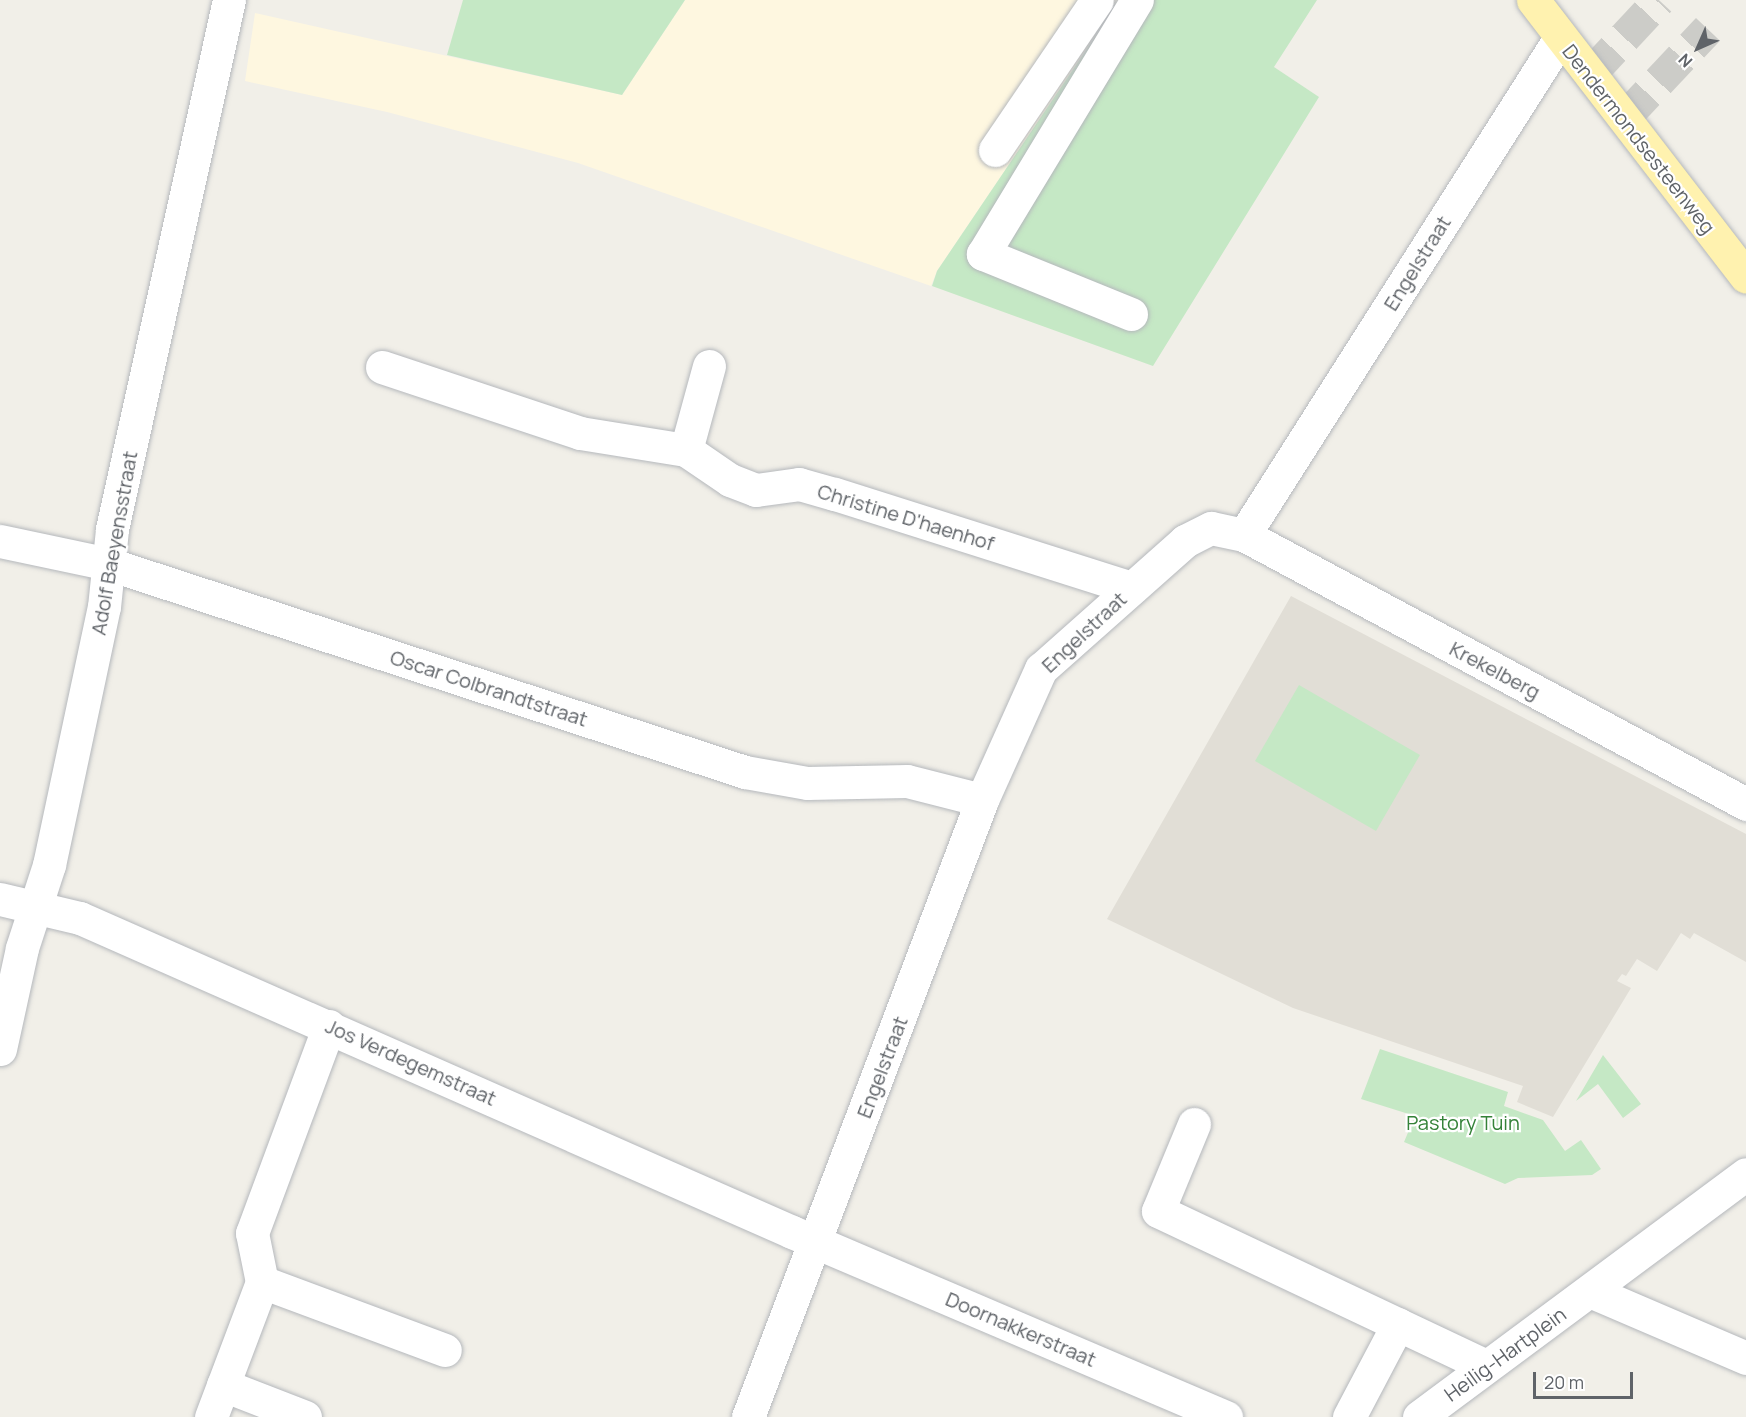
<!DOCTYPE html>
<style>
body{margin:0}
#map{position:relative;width:1746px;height:1417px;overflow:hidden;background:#f1efe8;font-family:Manrope,sans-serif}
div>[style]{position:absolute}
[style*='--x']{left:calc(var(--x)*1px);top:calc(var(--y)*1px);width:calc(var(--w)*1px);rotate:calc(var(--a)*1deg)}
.commercial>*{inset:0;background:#fef7e0}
.education>*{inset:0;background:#e1ded6}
.green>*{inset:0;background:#c5e8c5}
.minor-tunnel>*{height:33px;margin-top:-16.5px;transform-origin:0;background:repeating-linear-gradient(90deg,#ccccc8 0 33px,transparent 0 49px)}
.roads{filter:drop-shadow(0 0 2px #b5b8bc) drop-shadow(0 0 2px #b5b8bc)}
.minor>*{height:33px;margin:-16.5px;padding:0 16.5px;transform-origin:16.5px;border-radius:16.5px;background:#fff}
.major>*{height:33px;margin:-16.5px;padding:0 16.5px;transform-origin:16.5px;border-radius:16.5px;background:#fff2af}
span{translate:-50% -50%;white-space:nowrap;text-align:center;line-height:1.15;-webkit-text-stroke:4.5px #fff;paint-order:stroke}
.street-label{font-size:20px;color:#5f6368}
.park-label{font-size:20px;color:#348238}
.north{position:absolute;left:1668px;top:18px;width:60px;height:60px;-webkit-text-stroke:4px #fff;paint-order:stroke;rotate:225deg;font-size:16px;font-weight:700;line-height:24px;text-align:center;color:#5f6368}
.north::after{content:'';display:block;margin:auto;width:21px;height:27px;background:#5f6368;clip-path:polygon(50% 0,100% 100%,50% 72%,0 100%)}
.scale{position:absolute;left:1533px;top:1372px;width:100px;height:27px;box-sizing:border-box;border:3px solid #5f6368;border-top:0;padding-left:8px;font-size:18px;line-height:21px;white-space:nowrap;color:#5f6368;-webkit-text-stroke:4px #fff;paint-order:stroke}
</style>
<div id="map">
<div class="commercial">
<i style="clip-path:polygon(685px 0,1120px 0,937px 271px,931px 286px,578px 163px,387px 112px,245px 81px,255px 13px,622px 95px)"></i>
</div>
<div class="education">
<i style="clip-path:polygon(1291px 596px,1746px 834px,1746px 962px,1694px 933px,1690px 939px,1681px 933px,1657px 971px,1637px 959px,1626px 976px,1622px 974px,1617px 981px,1631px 988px,1553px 1117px,1517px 1102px,1523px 1086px,1293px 1008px,1107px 919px)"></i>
</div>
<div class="green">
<i style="clip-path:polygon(463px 0,685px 0,622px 95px,447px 55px)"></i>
<i style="clip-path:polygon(1120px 0,1317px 0,1274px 67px,1319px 97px,1153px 366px,932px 286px,937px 271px)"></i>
<i style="clip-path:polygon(1299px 685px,1420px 755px,1376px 831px,1255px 761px)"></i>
<i style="clip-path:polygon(1380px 1049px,1508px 1092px,1504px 1106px,1543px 1120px,1565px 1151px,1581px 1140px,1601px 1169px,1592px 1175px,1518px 1178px,1505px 1184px,1404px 1142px,1415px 1116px,1361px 1099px)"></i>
<i style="clip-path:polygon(1603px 1055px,1641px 1104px,1623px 1118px,1598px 1084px,1576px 1101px)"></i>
</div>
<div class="minor-tunnel">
<i style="--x:1591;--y:73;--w:100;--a:-47"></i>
<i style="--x:1625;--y:117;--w:121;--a:-46.7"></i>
</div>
<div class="roads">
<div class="minor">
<i style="--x:995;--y:150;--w:181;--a:-55.8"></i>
<i style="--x:1131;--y:314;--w:160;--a:-157.9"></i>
<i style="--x:983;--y:254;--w:297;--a:-58.8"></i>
<i style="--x:709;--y:366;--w:87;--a:105.3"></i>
<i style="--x:686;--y:450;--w:53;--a:34.3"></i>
<i style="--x:730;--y:480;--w:28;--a:21"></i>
<i style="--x:756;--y:490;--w:43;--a:-7.9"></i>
<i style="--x:799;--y:484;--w:37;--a:16"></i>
<i style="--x:835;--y:494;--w:311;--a:17.6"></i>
<i style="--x:382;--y:367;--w:209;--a:18.4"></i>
<i style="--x:580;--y:433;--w:107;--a:9.1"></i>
<i style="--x:1244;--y:535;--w:589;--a:-57.55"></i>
<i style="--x:0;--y:541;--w:111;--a:11.9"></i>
<i style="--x:109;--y:564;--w:669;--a:18.11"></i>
<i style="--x:745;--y:772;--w:63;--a:10.1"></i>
<i style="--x:807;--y:783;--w:100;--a:-1.1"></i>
<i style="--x:907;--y:781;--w:77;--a:14.2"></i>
<i style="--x:0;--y:899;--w:82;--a:13.4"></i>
<i style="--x:80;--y:918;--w:778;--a:23.8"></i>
<i style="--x:792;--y:1232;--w:472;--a:23.1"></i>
<i style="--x:329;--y:1026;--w:221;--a:110.4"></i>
<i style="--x:252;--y:1233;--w:50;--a:78.5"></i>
<i style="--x:262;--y:1282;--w:195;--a:20.4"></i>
<i style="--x:0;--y:1049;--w:103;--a:-77.7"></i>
<i style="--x:22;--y:948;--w:87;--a:-72"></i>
<i style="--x:49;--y:865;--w:264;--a:-78"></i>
<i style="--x:104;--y:607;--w:78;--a:-84.1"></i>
<i style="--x:112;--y:529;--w:542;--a:-77.53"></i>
<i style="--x:1194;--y:1124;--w:94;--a:112.5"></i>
<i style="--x:1158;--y:1211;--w:361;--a:25.3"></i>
<i style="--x:1590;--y:1291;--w:170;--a:23.2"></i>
<i style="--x:223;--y:1385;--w:88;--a:21.3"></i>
<i style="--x:211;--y:1417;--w:144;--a:-69.3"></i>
<i style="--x:748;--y:1417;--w:660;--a:-69.23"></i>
<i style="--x:982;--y:800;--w:144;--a:-65.8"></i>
<i style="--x:1041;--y:669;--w:193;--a:-41.6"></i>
<i style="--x:1185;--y:541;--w:29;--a:-27"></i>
<i style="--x:1211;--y:528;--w:34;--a:12"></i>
<i style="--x:1244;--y:535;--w:570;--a:28.18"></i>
<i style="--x:1349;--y:1417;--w:105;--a:-62.2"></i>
<i style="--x:1419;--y:1417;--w:407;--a:-36.6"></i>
</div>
<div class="major">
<i style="--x:1533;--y:0;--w:349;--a:52.4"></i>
</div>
</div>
<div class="street-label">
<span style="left:1639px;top:139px;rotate:52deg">Dendermondsesteenweg</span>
<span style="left:1417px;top:263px;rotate:-58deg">Engelstraat</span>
<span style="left:906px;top:517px;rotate:17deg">Christine D'haenhof</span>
<span style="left:114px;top:543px;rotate:-80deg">Adolf Baeyensstraat</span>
<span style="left:1084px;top:632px;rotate:-43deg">Engelstraat</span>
<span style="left:1495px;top:670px;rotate:28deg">Krekelberg</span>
<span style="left:489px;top:688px;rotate:18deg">Oscar Colbrandtstraat</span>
<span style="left:411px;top:1062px;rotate:24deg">Jos Verdegemstraat</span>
<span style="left:882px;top:1067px;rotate:-69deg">Engelstraat</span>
<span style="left:1021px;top:1329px;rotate:23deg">Doornakkerstraat</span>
<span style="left:1505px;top:1354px;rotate:-36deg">Heilig-Hartplein</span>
</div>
<div class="park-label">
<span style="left:1463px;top:1122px">Pastory Tuin</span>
</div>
<div class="north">N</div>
<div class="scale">20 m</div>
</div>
